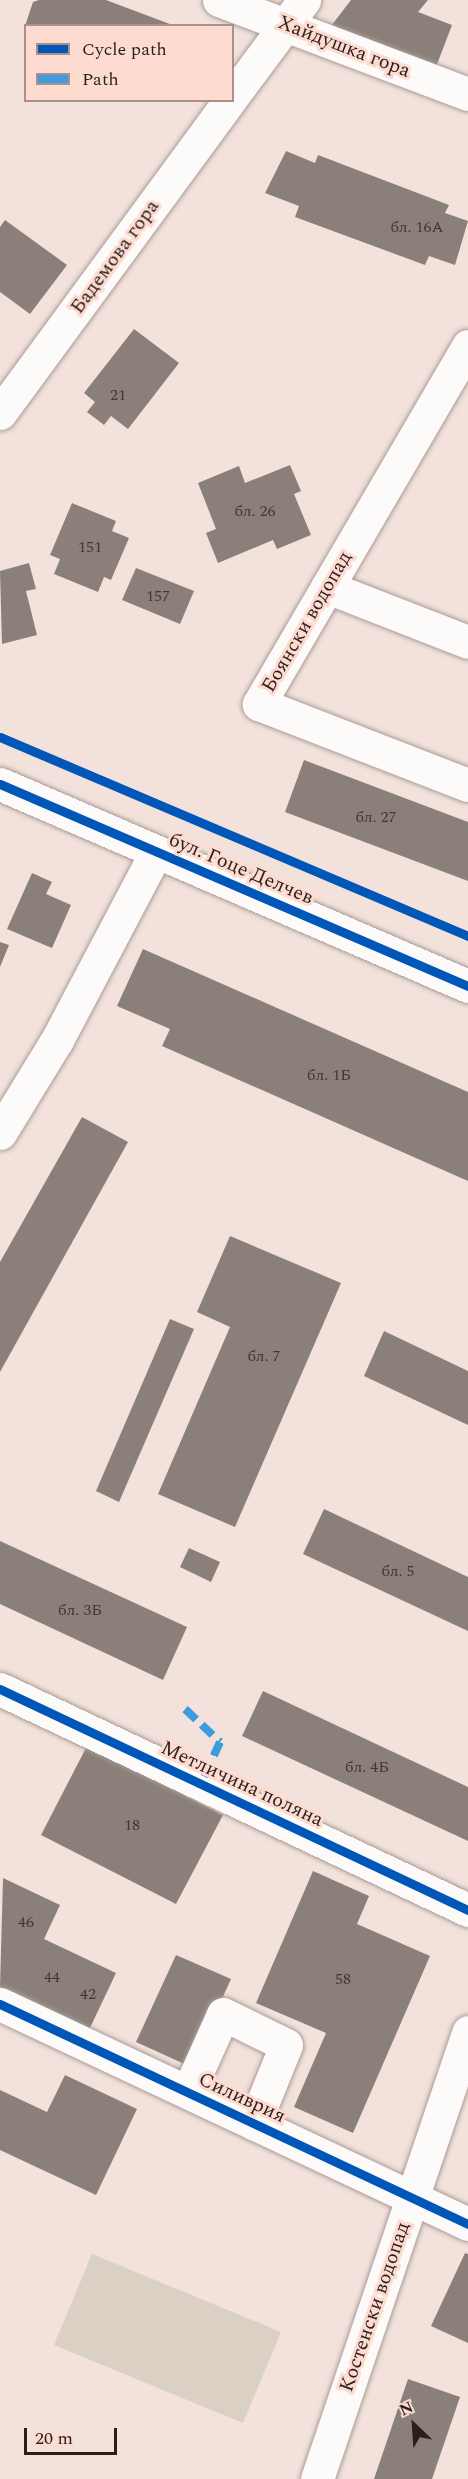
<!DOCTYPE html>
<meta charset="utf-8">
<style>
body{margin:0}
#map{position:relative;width:468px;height:2479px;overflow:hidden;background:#f3e1db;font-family:Spectral,serif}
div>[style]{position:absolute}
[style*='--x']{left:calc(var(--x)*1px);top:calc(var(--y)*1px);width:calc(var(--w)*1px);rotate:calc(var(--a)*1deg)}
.green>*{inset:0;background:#dad0c3}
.building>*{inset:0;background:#8b8079}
.roads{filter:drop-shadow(0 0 2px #aa9c98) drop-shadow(0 0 2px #aa9c98)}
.minor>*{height:33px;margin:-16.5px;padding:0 16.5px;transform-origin:16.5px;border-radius:16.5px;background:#fdfafa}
.quiet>*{height:8px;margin-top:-4px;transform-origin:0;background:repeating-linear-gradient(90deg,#3d9bdf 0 15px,transparent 0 23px)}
.cycleway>*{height:9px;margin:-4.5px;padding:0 4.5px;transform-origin:4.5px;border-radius:4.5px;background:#0057b8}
span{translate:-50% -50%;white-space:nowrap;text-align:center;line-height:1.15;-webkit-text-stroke:6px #fddbd1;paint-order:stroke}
.number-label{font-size:16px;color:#433732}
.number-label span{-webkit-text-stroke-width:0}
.street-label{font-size:20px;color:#2b1f1b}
.legend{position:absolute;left:24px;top:24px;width:210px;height:78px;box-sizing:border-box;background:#fddbd1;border:2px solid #a99088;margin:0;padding:8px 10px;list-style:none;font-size:18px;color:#2b1f1b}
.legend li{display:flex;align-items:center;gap:12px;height:30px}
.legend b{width:30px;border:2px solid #a99088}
.north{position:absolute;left:384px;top:2395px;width:60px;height:60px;-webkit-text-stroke:4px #fddbd1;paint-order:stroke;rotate:335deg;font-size:16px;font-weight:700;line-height:24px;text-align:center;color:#2b1f1b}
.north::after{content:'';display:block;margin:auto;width:21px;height:27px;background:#2b1f1b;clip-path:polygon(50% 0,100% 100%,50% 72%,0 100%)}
.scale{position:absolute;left:24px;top:2428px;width:93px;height:27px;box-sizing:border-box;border:3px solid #2b1f1b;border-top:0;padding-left:8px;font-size:18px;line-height:21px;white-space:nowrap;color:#2b1f1b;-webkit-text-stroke:4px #fddbd1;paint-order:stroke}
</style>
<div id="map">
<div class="green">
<i style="clip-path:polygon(92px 2254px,281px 2332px,243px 2423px,54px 2345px)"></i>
</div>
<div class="building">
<i style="clip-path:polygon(39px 0,106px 0,175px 26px,25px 26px,33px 2px)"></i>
<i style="clip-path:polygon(351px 0,428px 0,418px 12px,452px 25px,436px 67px,328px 30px)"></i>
<i style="clip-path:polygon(286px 151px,315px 163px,318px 155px,449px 205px,445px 213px,468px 221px,455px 265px,429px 256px,425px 265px,295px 217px,299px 206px,265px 193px)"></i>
<i style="clip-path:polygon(5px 220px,67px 265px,30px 314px,0 292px,0 227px)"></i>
<i style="clip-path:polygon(134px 329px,179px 363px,128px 429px,111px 416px,104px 425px,87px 412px,95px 402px,84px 393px)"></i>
<i style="clip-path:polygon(290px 465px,301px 491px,294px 494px,311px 535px,277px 549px,273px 540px,218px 563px,206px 533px,216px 529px,198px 483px,239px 466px,245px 483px)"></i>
<i style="clip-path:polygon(72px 503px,116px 521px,112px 531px,129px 538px,111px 580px,104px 577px,98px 592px,54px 574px,60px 559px,50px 555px)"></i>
<i style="clip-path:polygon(29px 563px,36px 589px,26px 591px,37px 635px,2px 644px,0 571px)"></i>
<i style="clip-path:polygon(136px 568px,194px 591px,180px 624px,122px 600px)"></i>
<i style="clip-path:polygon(304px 760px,468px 822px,468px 881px,285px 812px)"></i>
<i style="clip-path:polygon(32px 873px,52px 882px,46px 894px,71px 905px,52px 948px,7px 929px)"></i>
<i style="clip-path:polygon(0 942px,9px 945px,0 967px)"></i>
<i style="clip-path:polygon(143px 949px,468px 1092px,468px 1181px,162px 1046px,170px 1029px,117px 1006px)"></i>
<i style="clip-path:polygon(82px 1117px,128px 1142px,0 1372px,0 1262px)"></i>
<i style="clip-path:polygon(230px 1236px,341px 1283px,235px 1527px,158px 1494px,230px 1327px,197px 1312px)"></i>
<i style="clip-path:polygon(170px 1319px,194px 1329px,119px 1502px,96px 1491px)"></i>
<i style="clip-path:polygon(384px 1331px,468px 1371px,468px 1425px,364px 1376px)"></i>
<i style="clip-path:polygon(324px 1509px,468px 1577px,468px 1631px,303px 1554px)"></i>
<i style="clip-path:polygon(0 1541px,187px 1627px,163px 1680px,0 1604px)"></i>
<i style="clip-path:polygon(189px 1548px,220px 1562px,211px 1582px,180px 1567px)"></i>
<i style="clip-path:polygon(263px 1691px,468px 1787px,468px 1841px,242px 1736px)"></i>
<i style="clip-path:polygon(87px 1746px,223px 1815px,176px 1904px,41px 1835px)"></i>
<i style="clip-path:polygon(313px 1871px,369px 1896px,357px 1924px,430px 1956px,353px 2133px,294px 2107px,326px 2033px,256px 2003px)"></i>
<i style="clip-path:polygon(3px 1878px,60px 1905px,44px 1939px,116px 1973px,89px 2030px,0 1987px)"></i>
<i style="clip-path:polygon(176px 1955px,231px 1979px,191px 2067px,136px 2042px)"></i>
<i style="clip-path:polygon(65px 2075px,137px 2109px,96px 2195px,0 2150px,0 2090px,47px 2112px)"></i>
<i style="clip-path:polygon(465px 2253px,468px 2254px,468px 2343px,431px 2326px)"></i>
<i style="clip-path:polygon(408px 2379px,460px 2397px,432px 2479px,374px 2479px)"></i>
</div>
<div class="roads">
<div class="minor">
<i style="--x:219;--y:0;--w:266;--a:20.7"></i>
<i style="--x:232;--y:97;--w:121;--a:-53.4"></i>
<i style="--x:468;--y:346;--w:415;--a:120.3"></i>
<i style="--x:259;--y:704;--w:224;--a:21.2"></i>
<i style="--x:0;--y:413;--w:388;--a:-53.7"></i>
<i style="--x:327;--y:587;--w:151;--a:21.3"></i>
<i style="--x:0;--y:784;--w:510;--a:23.35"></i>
<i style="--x:0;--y:1133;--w:109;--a:-58.5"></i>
<i style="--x:57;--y:1040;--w:212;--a:-62.2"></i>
<i style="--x:0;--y:1689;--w:518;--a:25.28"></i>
<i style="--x:0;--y:2004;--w:517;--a:25.18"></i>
<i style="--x:188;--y:2092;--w:85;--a:-65.8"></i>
<i style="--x:223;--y:2014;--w:70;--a:26.2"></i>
<i style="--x:286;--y:2045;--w:85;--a:112.1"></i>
<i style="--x:317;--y:2479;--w:472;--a:-71.3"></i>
</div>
</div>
<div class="quiet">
<i style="--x:185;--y:1709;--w:48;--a:43.3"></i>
<i style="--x:220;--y:1742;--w:46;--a:114.3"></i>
</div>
<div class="cycleway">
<i style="--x:0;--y:737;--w:509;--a:23.04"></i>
<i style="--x:0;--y:784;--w:510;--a:23.35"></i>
<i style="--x:0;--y:1689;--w:518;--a:25.28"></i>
<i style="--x:0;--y:2004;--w:517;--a:25.18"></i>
</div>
<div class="number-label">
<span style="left:417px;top:227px">бл. 16А</span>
<span style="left:118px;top:395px">21</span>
<span style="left:255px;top:511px">бл. 26</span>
<span style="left:90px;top:547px">151</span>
<span style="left:158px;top:596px">157</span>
<span style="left:376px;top:817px">бл. 27</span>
<span style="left:329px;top:1075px">бл. 1Б</span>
<span style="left:264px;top:1356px">бл. 7</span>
<span style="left:398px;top:1571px">бл. 5</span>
<span style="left:80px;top:1610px">бл. 3Б</span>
<span style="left:367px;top:1767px">бл. 4Б</span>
<span style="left:132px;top:1825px">18</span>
<span style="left:26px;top:1922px">46</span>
<span style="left:52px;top:1977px">44</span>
<span style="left:343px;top:1979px">58</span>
<span style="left:88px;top:1994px">42</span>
</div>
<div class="street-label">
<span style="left:344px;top:47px;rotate:21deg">Хайдушка гора</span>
<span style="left:115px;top:257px;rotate:-54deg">Бадемова гора</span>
<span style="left:307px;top:622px;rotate:-60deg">Боянски водопад</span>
<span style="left:241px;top:869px;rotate:23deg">бул. Гоце Делчев</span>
<span style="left:242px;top:1784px;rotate:25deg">Метличина поляна</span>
<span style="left:242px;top:2098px;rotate:25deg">Силиврия</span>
<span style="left:375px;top:2307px;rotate:-71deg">Костенски водопад</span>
</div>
<ul class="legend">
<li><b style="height:8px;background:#0057b8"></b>Cycle path</li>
<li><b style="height:8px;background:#3d9bdf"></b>Path</li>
</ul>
<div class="north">N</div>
<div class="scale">20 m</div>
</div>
